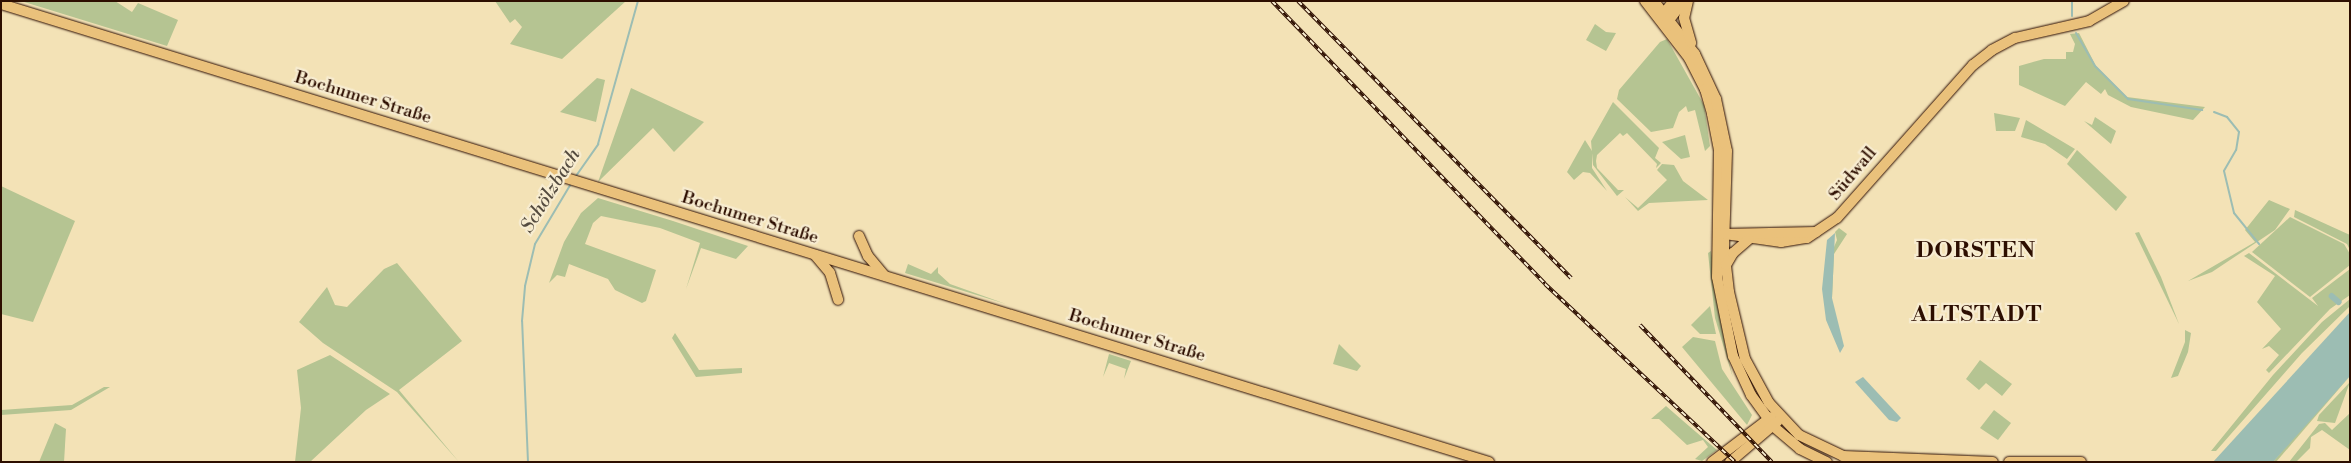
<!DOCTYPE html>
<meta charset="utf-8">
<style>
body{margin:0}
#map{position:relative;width:2351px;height:463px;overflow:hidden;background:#f3e2b6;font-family:"Libre Bodoni",serif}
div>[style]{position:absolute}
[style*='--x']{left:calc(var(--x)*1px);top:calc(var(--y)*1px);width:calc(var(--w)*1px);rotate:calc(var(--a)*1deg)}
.green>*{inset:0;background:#b5c492}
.water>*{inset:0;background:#9cbdb3}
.stream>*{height:2px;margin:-1px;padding:0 1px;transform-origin:1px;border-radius:1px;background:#9cbdb3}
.canal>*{height:5.5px;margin:-2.75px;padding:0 2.75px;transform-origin:2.75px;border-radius:2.75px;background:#9cbdb3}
.roads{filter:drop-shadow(0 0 1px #2d0e00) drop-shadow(0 0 1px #2d0e00)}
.major>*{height:10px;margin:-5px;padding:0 5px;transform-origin:5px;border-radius:5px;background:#eac17b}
.rail>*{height:4px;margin-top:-2px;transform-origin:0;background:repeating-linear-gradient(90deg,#f7ecd0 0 5.5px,#2d0e00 0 11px);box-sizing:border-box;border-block:1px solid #2d0e00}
span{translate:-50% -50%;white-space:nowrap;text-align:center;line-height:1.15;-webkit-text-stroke:4.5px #f7ecd0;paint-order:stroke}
.street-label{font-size:18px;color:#2d0e00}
.water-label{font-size:19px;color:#544b3f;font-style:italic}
.district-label{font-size:22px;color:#2d0e00;font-weight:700;letter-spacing:1px}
.frame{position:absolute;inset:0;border:2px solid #2d0e00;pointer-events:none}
</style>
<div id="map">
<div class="green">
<i style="clip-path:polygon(21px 1px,115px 1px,132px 12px,138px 3px,178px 20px,167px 46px)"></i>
<i style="clip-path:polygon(495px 1px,626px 1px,562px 59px,510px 44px,522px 27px,515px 19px,510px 23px)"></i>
<i style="clip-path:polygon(1595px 24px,1606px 32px,1616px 33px,1606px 51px,1586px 40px)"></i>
<i style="clip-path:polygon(2079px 33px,2096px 66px,2127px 97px,2205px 107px,2193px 120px,2131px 107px,2108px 95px,2105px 89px,2101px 94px,2086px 82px,2065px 106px,2019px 85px,2019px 66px,2044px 59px,2066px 59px,2066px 52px,2073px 52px,2075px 44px,2070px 34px)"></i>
<i style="clip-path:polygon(1667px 39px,1704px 105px,1710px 146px,1705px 151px,1695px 110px,1688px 112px,1686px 106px,1679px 112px,1673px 128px,1651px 132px,1617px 99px,1619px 90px,1660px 42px)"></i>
<i style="clip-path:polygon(597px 78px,605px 80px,596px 122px,560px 112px)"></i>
<i style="clip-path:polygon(631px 88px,704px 122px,674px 152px,653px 128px,598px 182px)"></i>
<i style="clip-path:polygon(1613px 102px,1659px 148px,1655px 158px,1661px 163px,1656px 168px,1657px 164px,1627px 133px,1623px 136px,1620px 133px,1597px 155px,1596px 161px,1597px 168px,1618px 190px,1624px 190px,1617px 196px,1593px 165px,1591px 141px)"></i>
<i style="clip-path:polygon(1994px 113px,2020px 118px,2015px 131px,1996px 131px)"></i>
<i style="clip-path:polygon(2095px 117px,2116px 131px,2111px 144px,2084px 121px,2092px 125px)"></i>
<i style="clip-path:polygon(2026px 120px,2075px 149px,2067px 159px,2045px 144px,2021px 137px)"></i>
<i style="clip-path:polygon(1685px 135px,1690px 157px,1681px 159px,1662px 142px)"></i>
<i style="clip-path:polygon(1585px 140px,1592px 151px,1592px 168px,1607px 191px,1590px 173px,1583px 172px,1574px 180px,1567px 172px)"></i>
<i style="clip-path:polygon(2077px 150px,2127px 197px,2116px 211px,2067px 164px)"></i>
<i style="clip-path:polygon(1662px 164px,1674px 165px,1683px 181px,1708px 200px,1649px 203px,1638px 211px,1625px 197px,1638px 208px,1667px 180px,1657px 170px)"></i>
<i style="clip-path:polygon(1px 186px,75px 221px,33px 322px,1px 314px)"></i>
<i style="clip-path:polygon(598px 198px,673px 221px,748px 246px,736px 259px,701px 248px,686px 289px,700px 243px,660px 228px,601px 216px,593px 223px,585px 244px,656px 270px,646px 301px,642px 303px,615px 290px,608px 279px,569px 264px,565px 277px,557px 275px,549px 283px,564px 242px,581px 213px)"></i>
<i style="clip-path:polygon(2269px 200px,2290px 209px,2275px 230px,2212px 272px,2188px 281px,2255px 242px,2245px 230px)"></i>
<i style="clip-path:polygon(2295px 210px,2350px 235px,2350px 250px,2347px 244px,2294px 217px)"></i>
<i style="clip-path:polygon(2290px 217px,2344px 244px,2350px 254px,2350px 265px,2310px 297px,2252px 252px)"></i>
<i style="clip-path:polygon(1839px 228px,1847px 234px,1834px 254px,1832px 298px,1831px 254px,1837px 240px,1835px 232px)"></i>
<i style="clip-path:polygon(2139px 232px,2161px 277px,2179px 324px,2135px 233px)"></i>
<i style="clip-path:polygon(1711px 251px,1725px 345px,1733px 378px,1715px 318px,1708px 253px)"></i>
<i style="clip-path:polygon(2249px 253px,2318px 306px,2312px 298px,2350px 269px,2350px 295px,2330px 309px,2269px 373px,2266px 370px,2279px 355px,2269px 346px,2262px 349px,2281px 329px,2257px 302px,2275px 276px,2244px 256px)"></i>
<i style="clip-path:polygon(397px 263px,462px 341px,399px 390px,459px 462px,397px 392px,323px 343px,299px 322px,327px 287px,335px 305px,347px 307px,384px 269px)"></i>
<i style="clip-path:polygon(908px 264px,931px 274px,938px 267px,938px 273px,950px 284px,1006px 304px,905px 273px)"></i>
<i style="clip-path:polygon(2350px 299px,2350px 306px,2302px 353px,2216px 451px,2211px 451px,2273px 375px,2322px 322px)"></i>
<i style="clip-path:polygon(1710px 306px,1716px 334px,1700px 334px,1691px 325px)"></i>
<i style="clip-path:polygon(2185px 330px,2191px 333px,2188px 352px,2178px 376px,2171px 378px,2185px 342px)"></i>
<i style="clip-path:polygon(675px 333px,699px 370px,742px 368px,742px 373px,696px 377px,672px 338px)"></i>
<i style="clip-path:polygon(1693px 337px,1715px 341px,1722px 369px,1752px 415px,1747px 425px,1682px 347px)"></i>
<i style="clip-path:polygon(1339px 344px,1361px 366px,1357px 371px,1333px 364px)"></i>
<i style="clip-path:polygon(1109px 354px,1131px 361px,1124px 379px,1126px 369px,1109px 363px,1103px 377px)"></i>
<i style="clip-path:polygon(330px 355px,390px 394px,366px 410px,310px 462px,295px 462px,301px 408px,297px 370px)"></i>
<i style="clip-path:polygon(1980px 360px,2012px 384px,2002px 396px,1986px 383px,1979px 390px,1966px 379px)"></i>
<i style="clip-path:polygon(2350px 376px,2276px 462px,2273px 462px,2307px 421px)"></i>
<i style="clip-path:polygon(2350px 382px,2335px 423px,2317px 421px,2319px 415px)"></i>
<i style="clip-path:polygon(104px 387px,110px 387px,71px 410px,1px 415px,1px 410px,72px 405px)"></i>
<i style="clip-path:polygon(1666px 406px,1682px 420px,1717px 450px,1702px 461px,1695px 459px,1708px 447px,1703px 440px,1687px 445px,1659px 419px,1651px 419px)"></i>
<i style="clip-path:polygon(1994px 410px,2011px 423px,1998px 440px,1980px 428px)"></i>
<i style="clip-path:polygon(2350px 413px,2350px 450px,2322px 430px,2311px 437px,2310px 448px,2297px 461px,2289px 462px,2319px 424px,2325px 423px,2332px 430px)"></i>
<i style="clip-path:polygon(55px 423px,66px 429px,64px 462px,39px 462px)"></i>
</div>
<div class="water">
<i style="clip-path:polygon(1835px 233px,1832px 298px,1844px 346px,1840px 353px,1826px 320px,1822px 289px,1827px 240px)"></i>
<i style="clip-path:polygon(2350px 312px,2350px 376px,2273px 462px,2213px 462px)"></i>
<i style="clip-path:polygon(1863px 377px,1901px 418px,1897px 422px,1889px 420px,1855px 382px)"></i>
</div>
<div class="stream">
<i style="--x:2072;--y:16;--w:15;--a:-90"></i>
<i style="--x:2076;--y:33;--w:38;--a:60"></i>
<i style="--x:2095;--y:66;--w:47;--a:45"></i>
<i style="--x:2128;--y:99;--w:75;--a:8.5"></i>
<i style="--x:2214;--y:112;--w:14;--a:21"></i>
<i style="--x:2227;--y:117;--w:19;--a:51"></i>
<i style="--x:2239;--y:132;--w:18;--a:99"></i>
<i style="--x:2236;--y:150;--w:24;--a:120"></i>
<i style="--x:2224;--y:171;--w:43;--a:76.6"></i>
<i style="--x:2234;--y:213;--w:40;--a:51"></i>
<i style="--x:576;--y:176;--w:39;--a:-55"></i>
<i style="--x:598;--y:144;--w:148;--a:-74.4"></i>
<i style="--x:528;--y:462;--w:141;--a:-92.4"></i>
<i style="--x:522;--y:321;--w:35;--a:-85"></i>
<i style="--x:525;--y:286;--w:43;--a:-76.6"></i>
<i style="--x:535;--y:244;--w:72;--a:-59.2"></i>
</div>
<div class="canal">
<i style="--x:2332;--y:296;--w:9;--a:41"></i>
</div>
<div class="roads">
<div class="major">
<i style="--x:1645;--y:1;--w:72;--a:52.3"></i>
<i style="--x:1689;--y:58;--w:35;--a:63"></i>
<i style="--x:1705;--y:89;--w:26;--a:74"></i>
<i style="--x:1712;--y:114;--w:38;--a:79"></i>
<i style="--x:1719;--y:151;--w:126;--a:90.9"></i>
<i style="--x:1717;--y:277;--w:81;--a:78.6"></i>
<i style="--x:1733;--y:356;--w:43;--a:65.2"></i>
<i style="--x:1751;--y:395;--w:39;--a:54"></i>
<i style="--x:1774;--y:427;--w:34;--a:40"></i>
<i style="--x:1800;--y:449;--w:30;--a:26"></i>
<i style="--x:1654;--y:1;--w:67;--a:52.3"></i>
<i style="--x:1695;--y:54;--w:50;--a:65"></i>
<i style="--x:1716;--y:99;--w:53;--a:78.1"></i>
<i style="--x:1727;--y:151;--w:97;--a:91.8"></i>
<i style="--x:1724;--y:248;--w:44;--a:83.5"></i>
<i style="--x:1729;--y:292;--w:69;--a:76.6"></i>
<i style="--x:1745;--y:359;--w:50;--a:61.4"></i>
<i style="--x:1769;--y:403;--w:44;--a:46.8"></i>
<i style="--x:1799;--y:435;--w:49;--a:25.5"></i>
<i style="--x:1843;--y:456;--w:150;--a:2.3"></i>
<i style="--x:1688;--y:1;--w:17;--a:103"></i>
<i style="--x:1684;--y:18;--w:26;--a:74"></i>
<i style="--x:1;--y:4;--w:1557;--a:17.11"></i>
<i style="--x:1660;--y:18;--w:22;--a:-51"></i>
<i style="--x:1666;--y:24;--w:29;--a:-52"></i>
<i style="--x:1718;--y:233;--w:64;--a:8.1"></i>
<i style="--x:1781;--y:242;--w:26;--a:-9"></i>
<i style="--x:1807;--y:238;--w:36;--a:-34"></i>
<i style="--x:1837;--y:218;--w:205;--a:-48.4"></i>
<i style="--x:1973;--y:65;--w:24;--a:-38"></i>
<i style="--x:1992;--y:50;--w:26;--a:-28"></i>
<i style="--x:2015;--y:38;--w:76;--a:-12.9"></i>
<i style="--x:2089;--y:21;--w:40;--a:-29.7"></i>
<i style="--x:1724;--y:234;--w:92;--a:-1.2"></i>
<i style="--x:859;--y:236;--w:22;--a:66"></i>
<i style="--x:868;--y:256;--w:25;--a:50"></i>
<i style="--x:815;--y:255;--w:23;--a:50"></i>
<i style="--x:830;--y:273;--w:28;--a:73"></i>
<i style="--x:1726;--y:265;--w:14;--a:-60"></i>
<i style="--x:1733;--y:253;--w:21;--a:-41"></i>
<i style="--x:1712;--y:462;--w:74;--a:-37.3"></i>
<i style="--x:1730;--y:462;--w:62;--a:-40.4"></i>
<i style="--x:2009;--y:462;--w:72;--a:0"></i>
</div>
</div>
<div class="rail">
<i style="--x:1272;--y:1;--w:393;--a:46"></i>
<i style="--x:1545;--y:284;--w:260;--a:43.1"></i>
<i style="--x:1298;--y:1;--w:389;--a:45.4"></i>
<i style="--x:1640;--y:325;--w:190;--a:46.1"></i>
</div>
<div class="street-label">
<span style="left:363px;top:98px;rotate:17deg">Bochumer Straße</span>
<span style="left:1853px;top:174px;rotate:-50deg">Südwall</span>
<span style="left:750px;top:218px;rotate:17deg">Bochumer Straße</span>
<span style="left:1137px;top:336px;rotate:17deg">Bochumer Straße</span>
</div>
<div class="water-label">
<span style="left:551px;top:191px;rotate:-58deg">Schölzbach</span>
</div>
<div class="district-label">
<span style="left:1976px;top:251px">DORSTEN</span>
<span style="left:1977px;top:315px">ALTSTADT</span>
</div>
<div class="frame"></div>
</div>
